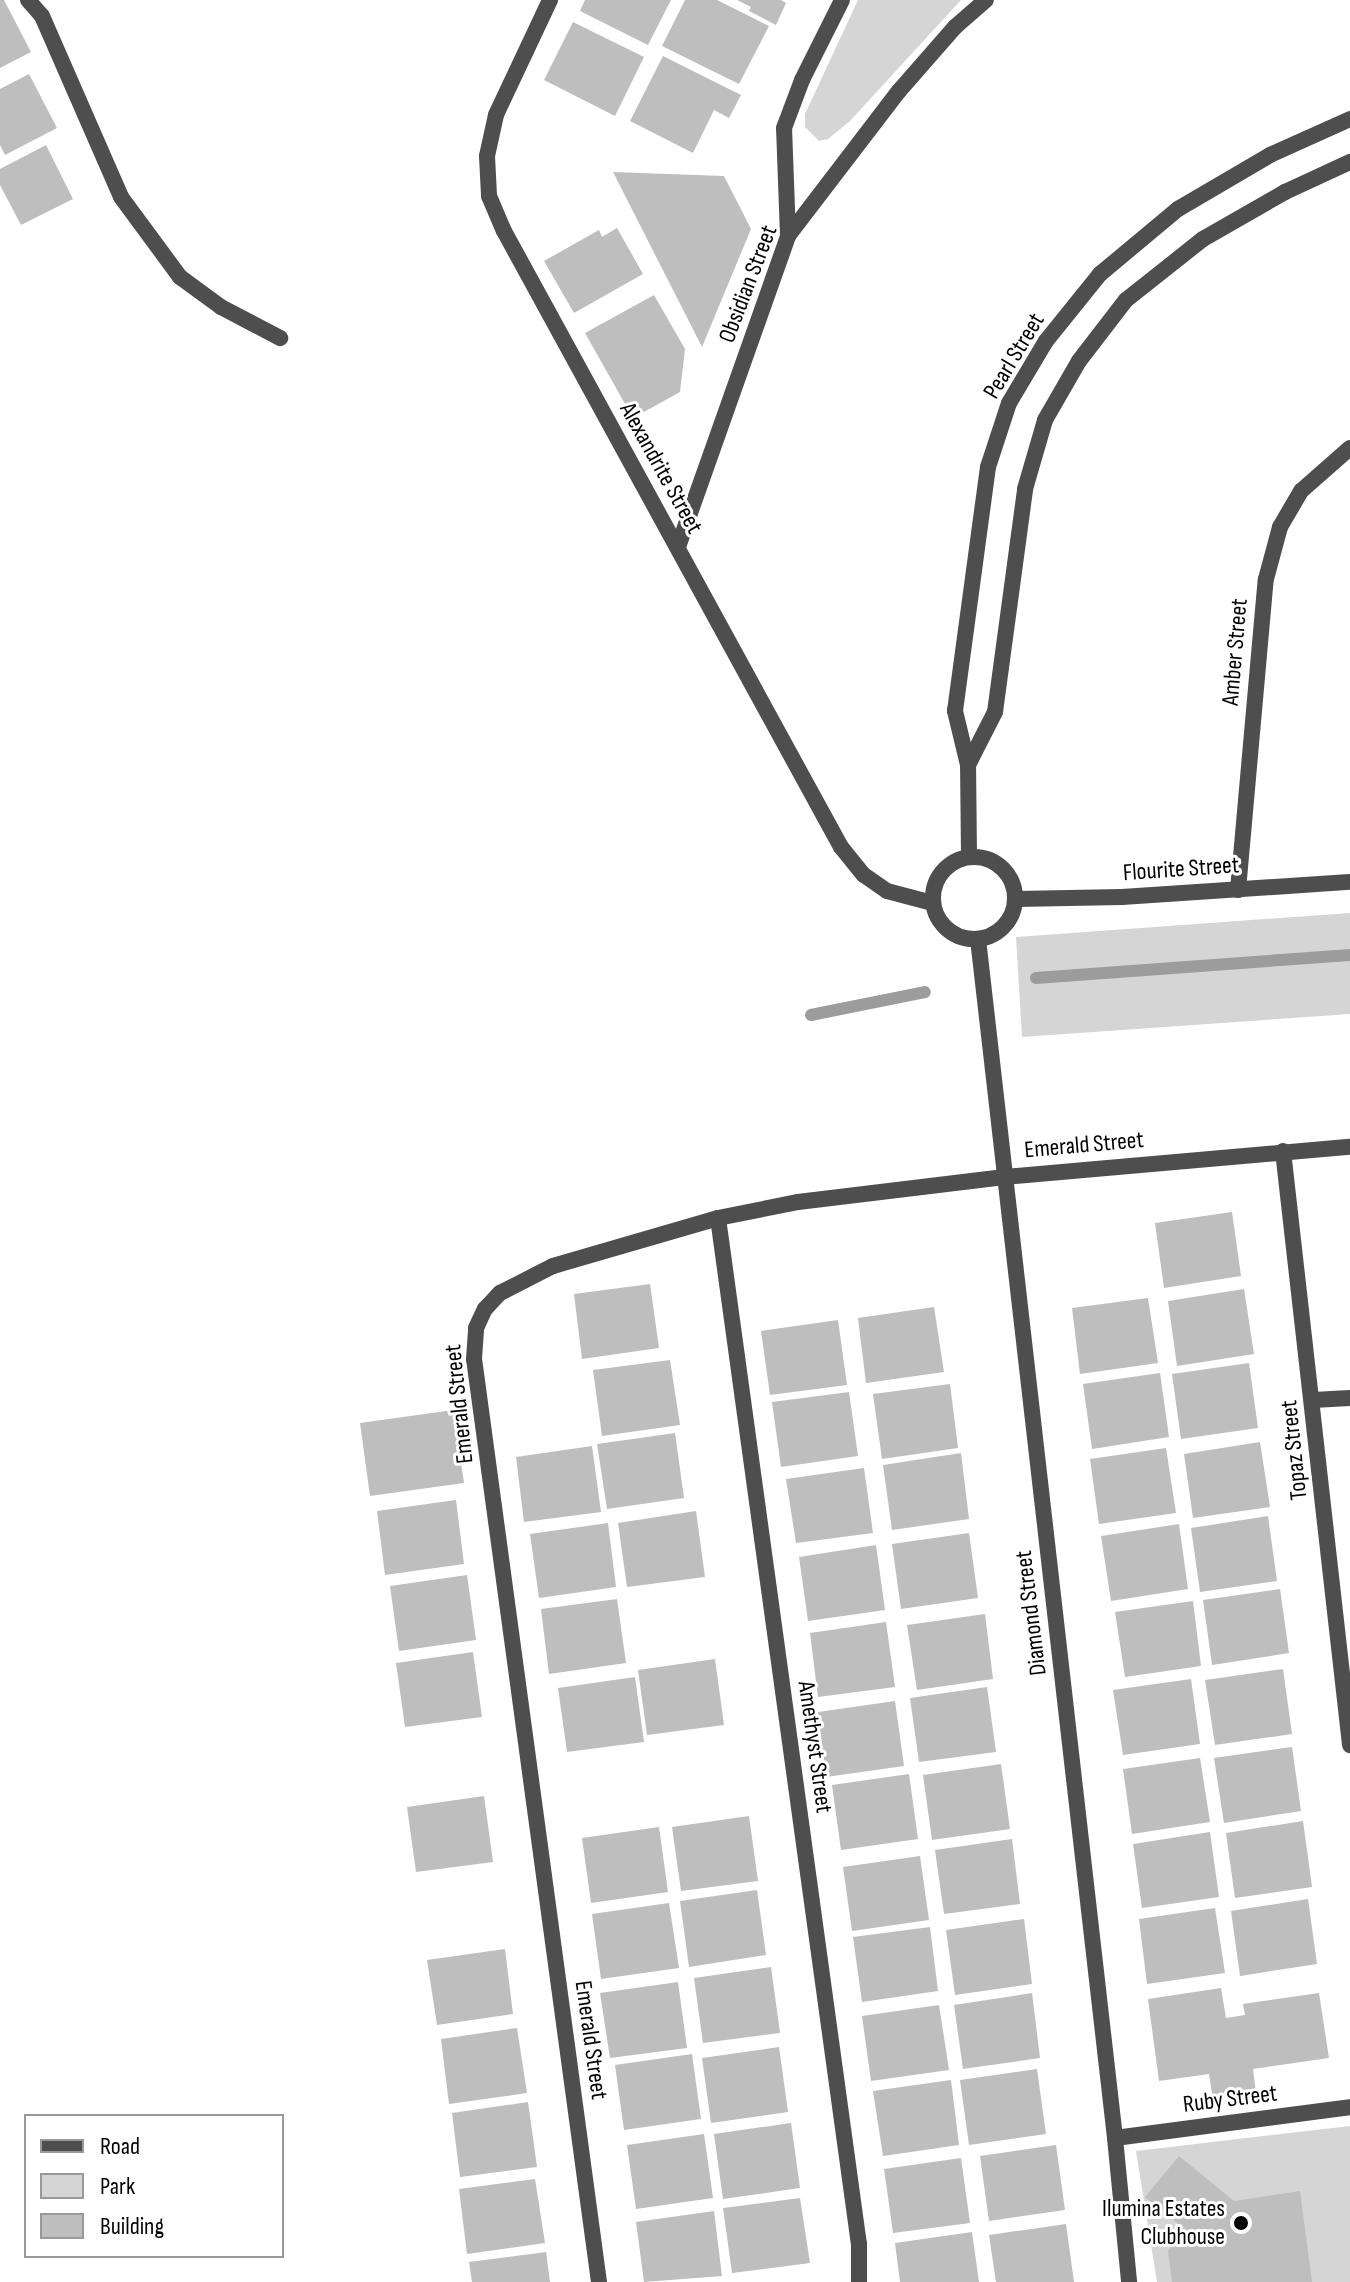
<!DOCTYPE html>
<style>
body{margin:0}
#map{position:relative;width:1350px;height:2282px;overflow:hidden;background:#fff;font-family:"Sofia Sans Condensed",sans-serif}
div>[style]{position:absolute}
[style*='--x']{left:calc(var(--x)*1px);top:calc(var(--y)*1px);width:calc(var(--w)*1px);rotate:calc(var(--a)*1deg)}
.green>*{inset:0;background:#d5d5d5}
.stream>*{height:12px;margin:-6px;padding:0 6px;transform-origin:6px;border-radius:6px;background:#9c9c9c}
.building>*{inset:0;background:#bebebe}
.minor>*{height:16px;margin:-8px;padding:0 8px;transform-origin:8px;border-radius:8px;background:#4e4e4e}
.minor>.ring{margin:-8px;padding:0;box-sizing:content-box;background:none;border:16px solid #4e4e4e;border-radius:50%}
.dots>*{width:22px;height:22px;translate:-50% -50%;box-sizing:border-box;border:4px solid #fff;border-radius:50%}
span{translate:-50% -50%;white-space:nowrap;text-align:center;line-height:1.15;-webkit-text-stroke:6px #fff;paint-order:stroke}
.street-label{font-size:24px;color:#000}
.poi-label{font-size:24px;color:#000}
.right{translate:-100% -50%;text-align:right}
.legend{position:absolute;left:24px;top:2114px;width:260px;height:144px;box-sizing:border-box;background:#fff;border:2px solid #999;margin:0;padding:10px 14px;list-style:none;font-size:24px;color:#000}
.legend li{display:flex;align-items:center;gap:16px;height:40px}
.legend b{width:40px;border:2px solid #999}
</style>
<div id="map">
<div class="green">
<i style="clip-path:polygon(858px 0,961px 0,850px 121px,828px 139px,819px 141px,805px 127px,805px 114px)"></i>
<i style="clip-path:polygon(1350px 913px,1350px 1014px,1022px 1037px,1016px 937px)"></i>
<i style="clip-path:polygon(1350px 2126px,1350px 2282px,1157px 2282px,1136px 2151px)"></i>
</div>
<div class="stream">
<i style="--x:1036;--y:978;--w:315;--a:-4.2"></i>
<i style="--x:811;--y:1015;--w:116;--a:-11.4"></i>
</div>
<div class="building">
<i style="clip-path:polygon(0 0,4px 0,31px 52px,0 68px)"></i>
<i style="clip-path:polygon(585px 0,671px 0,648px 45px,580px 11px)"></i>
<i style="clip-path:polygon(685px 0,717px 0,769px 26px,739px 84px,662px 46px)"></i>
<i style="clip-path:polygon(737px 0,781px 0,786px 3px,776px 25px,749px 11px,751px 7px)"></i>
<i style="clip-path:polygon(573px 22px,644px 57px,615px 116px,544px 80px)"></i>
<i style="clip-path:polygon(663px 56px,741px 95px,729px 118px,714px 110px,693px 153px,630px 121px)"></i>
<i style="clip-path:polygon(29px 74px,57px 128px,5px 155px,0 145px,0 89px)"></i>
<i style="clip-path:polygon(46px 145px,73px 199px,21px 225px,0 185px,0 169px)"></i>
<i style="clip-path:polygon(613px 172px,724px 176px,751px 229px,702px 347px)"></i>
<i style="clip-path:polygon(617px 228px,643px 274px,574px 313px,544px 261px,599px 230px,602px 237px)"></i>
<i style="clip-path:polygon(654px 295px,685px 349px,680px 392px,633px 418px,585px 333px)"></i>
<i style="clip-path:polygon(1232px 1212px,1241px 1276px,1164px 1288px,1155px 1223px)"></i>
<i style="clip-path:polygon(650px 1284px,659px 1348px,582px 1359px,574px 1294px)"></i>
<i style="clip-path:polygon(1244px 1289px,1254px 1354px,1177px 1366px,1168px 1301px)"></i>
<i style="clip-path:polygon(1148px 1298px,1158px 1363px,1080px 1374px,1072px 1308px)"></i>
<i style="clip-path:polygon(934px 1307px,944px 1372px,866px 1383px,858px 1318px)"></i>
<i style="clip-path:polygon(838px 1320px,847px 1385px,770px 1395px,761px 1331px)"></i>
<i style="clip-path:polygon(670px 1360px,680px 1425px,602px 1436px,593px 1370px)"></i>
<i style="clip-path:polygon(1249px 1363px,1258px 1428px,1181px 1439px,1172px 1374px)"></i>
<i style="clip-path:polygon(1160px 1373px,1169px 1437px,1092px 1449px,1083px 1384px)"></i>
<i style="clip-path:polygon(950px 1384px,958px 1448px,882px 1459px,873px 1394px)"></i>
<i style="clip-path:polygon(849px 1392px,858px 1456px,781px 1467px,772px 1402px)"></i>
<i style="clip-path:polygon(453px 1410px,464px 1483px,370px 1496px,360px 1423px)"></i>
<i style="clip-path:polygon(675px 1433px,684px 1498px,607px 1509px,597px 1444px)"></i>
<i style="clip-path:polygon(1260px 1442px,1270px 1507px,1193px 1518px,1184px 1454px)"></i>
<i style="clip-path:polygon(592px 1446px,601px 1512px,524px 1522px,516px 1457px)"></i>
<i style="clip-path:polygon(1166px 1448px,1176px 1513px,1099px 1524px,1090px 1459px)"></i>
<i style="clip-path:polygon(961px 1453px,969px 1519px,892px 1530px,883px 1465px)"></i>
<i style="clip-path:polygon(864px 1468px,873px 1533px,796px 1543px,786px 1479px)"></i>
<i style="clip-path:polygon(456px 1500px,464px 1564px,385px 1575px,377px 1511px)"></i>
<i style="clip-path:polygon(696px 1511px,705px 1577px,627px 1587px,618px 1523px)"></i>
<i style="clip-path:polygon(1268px 1516px,1277px 1581px,1200px 1592px,1191px 1528px)"></i>
<i style="clip-path:polygon(608px 1523px,616px 1587px,539px 1598px,530px 1534px)"></i>
<i style="clip-path:polygon(1179px 1524px,1188px 1589px,1111px 1601px,1101px 1536px)"></i>
<i style="clip-path:polygon(969px 1533px,978px 1598px,901px 1609px,892px 1544px)"></i>
<i style="clip-path:polygon(876px 1545px,885px 1610px,808px 1621px,799px 1557px)"></i>
<i style="clip-path:polygon(467px 1575px,476px 1640px,399px 1651px,390px 1586px)"></i>
<i style="clip-path:polygon(1280px 1589px,1289px 1653px,1212px 1665px,1203px 1600px)"></i>
<i style="clip-path:polygon(617px 1599px,626px 1663px,549px 1674px,541px 1609px)"></i>
<i style="clip-path:polygon(1193px 1601px,1201px 1666px,1125px 1677px,1115px 1612px)"></i>
<i style="clip-path:polygon(985px 1614px,993px 1679px,917px 1690px,907px 1625px)"></i>
<i style="clip-path:polygon(886px 1622px,895px 1687px,818px 1697px,810px 1633px)"></i>
<i style="clip-path:polygon(473px 1652px,482px 1717px,405px 1727px,396px 1663px)"></i>
<i style="clip-path:polygon(715px 1659px,724px 1725px,647px 1735px,638px 1670px)"></i>
<i style="clip-path:polygon(1283px 1669px,1292px 1734px,1215px 1745px,1205px 1680px)"></i>
<i style="clip-path:polygon(635px 1677px,644px 1742px,567px 1752px,558px 1688px)"></i>
<i style="clip-path:polygon(1191px 1679px,1200px 1744px,1123px 1755px,1113px 1690px)"></i>
<i style="clip-path:polygon(987px 1687px,996px 1752px,919px 1762px,910px 1698px)"></i>
<i style="clip-path:polygon(895px 1701px,904px 1766px,826px 1777px,818px 1712px)"></i>
<i style="clip-path:polygon(1292px 1747px,1301px 1811px,1224px 1823px,1214px 1758px)"></i>
<i style="clip-path:polygon(1200px 1758px,1210px 1822px,1132px 1834px,1123px 1769px)"></i>
<i style="clip-path:polygon(1001px 1764px,1010px 1829px,932px 1840px,923px 1775px)"></i>
<i style="clip-path:polygon(909px 1774px,918px 1839px,841px 1850px,832px 1785px)"></i>
<i style="clip-path:polygon(484px 1796px,493px 1862px,416px 1872px,407px 1807px)"></i>
<i style="clip-path:polygon(749px 1816px,758px 1881px,681px 1891px,672px 1827px)"></i>
<i style="clip-path:polygon(1303px 1821px,1312px 1887px,1235px 1898px,1226px 1833px)"></i>
<i style="clip-path:polygon(659px 1827px,668px 1892px,591px 1903px,582px 1838px)"></i>
<i style="clip-path:polygon(1210px 1832px,1219px 1897px,1142px 1908px,1133px 1844px)"></i>
<i style="clip-path:polygon(1012px 1839px,1020px 1904px,944px 1914px,935px 1850px)"></i>
<i style="clip-path:polygon(920px 1856px,929px 1920px,852px 1931px,843px 1867px)"></i>
<i style="clip-path:polygon(757px 1890px,766px 1955px,689px 1967px,680px 1901px)"></i>
<i style="clip-path:polygon(1308px 1899px,1317px 1964px,1240px 1976px,1231px 1911px)"></i>
<i style="clip-path:polygon(669px 1903px,679px 1968px,601px 1979px,592px 1914px)"></i>
<i style="clip-path:polygon(1215px 1908px,1225px 1973px,1147px 1984px,1139px 1919px)"></i>
<i style="clip-path:polygon(1024px 1919px,1032px 1984px,955px 1995px,946px 1930px)"></i>
<i style="clip-path:polygon(930px 1927px,938px 1991px,862px 2002px,853px 1937px)"></i>
<i style="clip-path:polygon(505px 1949px,513px 2014px,437px 2025px,427px 1960px)"></i>
<i style="clip-path:polygon(771px 1967px,780px 2033px,703px 2043px,694px 1978px)"></i>
<i style="clip-path:polygon(678px 1982px,687px 2048px,610px 2058px,600px 1993px)"></i>
<i style="clip-path:polygon(1221px 1988px,1226px 2018px,1245px 2015px,1243px 2004px,1319px 1993px,1329px 2058px,1253px 2069px,1256px 2093px,1213px 2100px,1209px 2074px,1159px 2081px,1148px 1999px)"></i>
<i style="clip-path:polygon(1032px 1993px,1040px 2058px,963px 2069px,954px 2005px)"></i>
<i style="clip-path:polygon(939px 2005px,949px 2070px,871px 2081px,862px 2016px)"></i>
<i style="clip-path:polygon(517px 2028px,527px 2093px,449px 2104px,441px 2039px)"></i>
<i style="clip-path:polygon(779px 2047px,788px 2112px,711px 2123px,702px 2058px)"></i>
<i style="clip-path:polygon(692px 2054px,701px 2119px,624px 2130px,615px 2065px)"></i>
<i style="clip-path:polygon(1037px 2069px,1046px 2134px,969px 2145px,960px 2080px)"></i>
<i style="clip-path:polygon(951px 2080px,959px 2145px,883px 2156px,873px 2091px)"></i>
<i style="clip-path:polygon(528px 2102px,537px 2167px,460px 2177px,452px 2113px)"></i>
<i style="clip-path:polygon(791px 2123px,800px 2188px,723px 2199px,714px 2134px)"></i>
<i style="clip-path:polygon(704px 2134px,713px 2198px,636px 2209px,627px 2145px)"></i>
<i style="clip-path:polygon(1056px 2145px,1065px 2210px,989px 2221px,980px 2156px)"></i>
<i style="clip-path:polygon(1179px 2156px,1234px 2201px,1300px 2191px,1312px 2282px,1172px 2282px,1168px 2251px,1185px 2229px,1145px 2197px)"></i>
<i style="clip-path:polygon(961px 2158px,970px 2223px,893px 2233px,884px 2169px)"></i>
<i style="clip-path:polygon(535px 2179px,545px 2243px,467px 2254px,459px 2189px)"></i>
<i style="clip-path:polygon(800px 2198px,810px 2263px,732px 2273px,723px 2208px)"></i>
<i style="clip-path:polygon(714px 2211px,722px 2276px,644px 2282px,636px 2222px)"></i>
<i style="clip-path:polygon(1066px 2224px,1074px 2282px,996px 2282px,989px 2235px)"></i>
<i style="clip-path:polygon(972px 2232px,979px 2282px,900px 2282px,895px 2243px)"></i>
<i style="clip-path:polygon(546px 2252px,550px 2282px,472px 2282px,469px 2262px)"></i>
</div>
<div class="minor">
<i style="--x:28;--y:0;--w:21;--a:49"></i>
<i style="--x:42;--y:16;--w:197;--a:66.4"></i>
<i style="--x:121;--y:197;--w:99;--a:53.6"></i>
<i style="--x:180;--y:277;--w:51;--a:36.2"></i>
<i style="--x:221;--y:307;--w:67;--a:27.7"></i>
<i style="--x:550;--y:0;--w:127;--a:115.2"></i>
<i style="--x:496;--y:115;--w:42;--a:102.4"></i>
<i style="--x:487;--y:156;--w:40;--a:87.1"></i>
<i style="--x:489;--y:196;--w:38;--a:67"></i>
<i style="--x:504;--y:231;--w:702;--a:61.32"></i>
<i style="--x:841;--y:847;--w:36;--a:51"></i>
<i style="--x:864;--y:875;--w:28;--a:35"></i>
<i style="--x:887;--y:891;--w:47;--a:14.9"></i>
<i style="--x:788;--y:236;--w:108;--a:-92.1"></i>
<i style="--x:784;--y:128;--w:51;--a:-69.4"></i>
<i style="--x:802;--y:80;--w:89;--a:-63.4"></i>
<i style="--x:678;--y:547;--w:330;--a:-70.5"></i>
<i style="--x:788;--y:236;--w:183;--a:-52.6"></i>
<i style="--x:899;--y:91;--w:85;--a:-48.8"></i>
<i style="--x:955;--y:27;--w:41;--a:-41.1"></i>
<i style="--x:968;--y:765;--w:59;--a:-63"></i>
<i style="--x:995;--y:712;--w:225;--a:-82.3"></i>
<i style="--x:1025;--y:489;--w:72;--a:-73.8"></i>
<i style="--x:1045;--y:420;--w:68;--a:-60"></i>
<i style="--x:1079;--y:361;--w:77;--a:-52.4"></i>
<i style="--x:1126;--y:300;--w:98;--a:-38.4"></i>
<i style="--x:1203;--y:239;--w:95;--a:-29.8"></i>
<i style="--x:1285;--y:192;--w:72;--a:-24.8"></i>
<i style="--x:969;--y:856;--w:91;--a:-90.6"></i>
<i style="--x:968;--y:765;--w:56;--a:-103.5"></i>
<i style="--x:955;--y:711;--w:246;--a:-82.3"></i>
<i style="--x:988;--y:467;--w:67;--a:-71.8"></i>
<i style="--x:1009;--y:403;--w:72;--a:-59.2"></i>
<i style="--x:1046;--y:341;--w:86;--a:-51.1"></i>
<i style="--x:1100;--y:274;--w:102;--a:-39.8"></i>
<i style="--x:1178;--y:209;--w:107;--a:-30.4"></i>
<i style="--x:1270;--y:155;--w:88;--a:-24.2"></i>
<i class="ring" style="left:933px;top:857px;width:66px;height:66px"></i>
<i style="--x:1238;--y:890;--w:312;--a:-84.9"></i>
<i style="--x:1266;--y:579;--w:54;--a:-74.9"></i>
<i style="--x:1280;--y:527;--w:42;--a:-59.7"></i>
<i style="--x:1301;--y:491;--w:65;--a:-41.3"></i>
<i style="--x:1015;--y:899;--w:107;--a:-1.1"></i>
<i style="--x:1122;--y:897;--w:228;--a:-3.8"></i>
<i style="--x:978;--y:939;--w:1207;--a:83.48"></i>
<i style="--x:1115;--y:2138;--w:145;--a:84.4"></i>
<i style="--x:1283;--y:1151;--w:598;--a:83.56"></i>
<i style="--x:718;--y:1218;--w:1036;--a:82.18"></i>
<i style="--x:859;--y:2244;--w:38;--a:90"></i>
<i style="--x:1313;--y:1400;--w:37;--a:-3"></i>
<i style="--x:1115;--y:2138;--w:237;--a:-7.5"></i>
<i style="--x:599;--y:2282;--w:931;--a:-97.71"></i>
<i style="--x:474;--y:1359;--w:31;--a:-86"></i>
<i style="--x:476;--y:1328;--w:21;--a:-65"></i>
<i style="--x:485;--y:1309;--w:22;--a:-47"></i>
<i style="--x:500;--y:1293;--w:59;--a:-27"></i>
<i style="--x:553;--y:1266;--w:172;--a:-16.2"></i>
<i style="--x:718;--y:1218;--w:82;--a:-11.3"></i>
<i style="--x:798;--y:1202;--w:208;--a:-6.9"></i>
<i style="--x:1004;--y:1177;--w:347;--a:-5"></i>
</div>
<div class="dots">
<i style="left:1241px;top:2223px;background:#000"></i>
</div>
<div class="street-label">
<span style="left:748px;top:284px;rotate:-69deg">Obsidian Street</span>
<span style="left:1014px;top:356px;rotate:-59deg">Pearl Street</span>
<span style="left:661px;top:468px;rotate:61deg">Alexandrite Street</span>
<span style="left:1235px;top:652px;rotate:-85deg">Amber Street</span>
<span style="left:1181px;top:869px;rotate:-4deg">Flourite Street</span>
<span style="left:1084px;top:1145px;rotate:-5deg">Emerald Street</span>
<span style="left:459px;top:1404px;rotate:-96deg">Emerald Street</span>
<span style="left:1294px;top:1450px;rotate:-96deg">Topaz Street</span>
<span style="left:1031px;top:1613px;rotate:-97deg">Diamond Street</span>
<span style="left:815px;top:1747px;rotate:82deg">Amethyst Street</span>
<span style="left:591px;top:2040px;rotate:82deg">Emerald Street</span>
<span style="left:1230px;top:2099px;rotate:-7deg">Ruby Street</span>
</div>
<div class="poi-label">
<span class="right" style="left:1225px;top:2223px">Ilumina Estates<br>Clubhouse</span>
</div>
<ul class="legend">
<li><b style="height:10px;background:#4e4e4e"></b>Road</li>
<li><b style="height:22px;background:#d5d5d5"></b>Park</li>
<li><b style="height:22px;background:#bebebe"></b>Building</li>
</ul>
</div>
